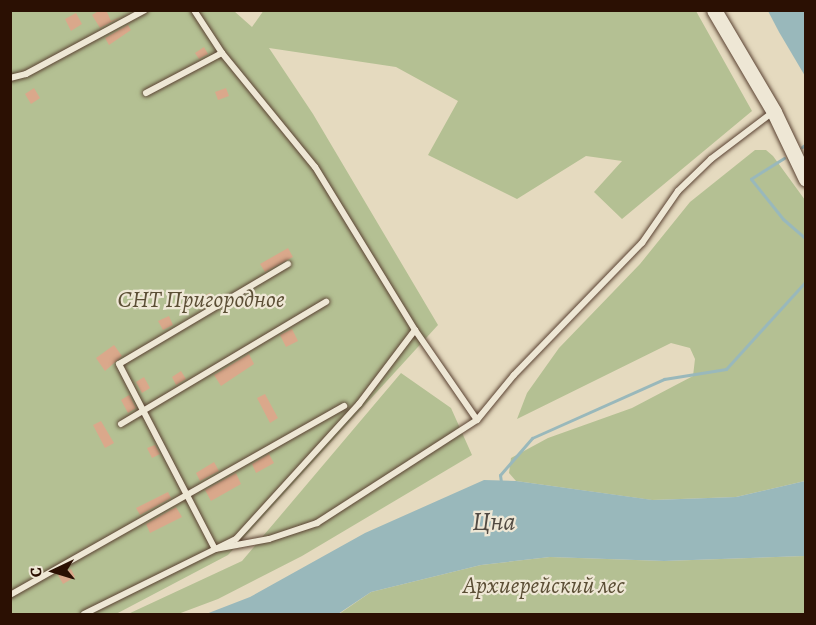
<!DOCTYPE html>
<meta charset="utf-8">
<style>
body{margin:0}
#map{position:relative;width:816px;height:625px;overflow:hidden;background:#e5dabf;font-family:Alegreya,serif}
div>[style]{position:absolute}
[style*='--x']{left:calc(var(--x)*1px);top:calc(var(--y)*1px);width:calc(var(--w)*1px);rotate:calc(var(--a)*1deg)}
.green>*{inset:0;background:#b4c093}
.water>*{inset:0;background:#99b8bb}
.stream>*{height:3px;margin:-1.5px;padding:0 1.5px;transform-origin:1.5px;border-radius:1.5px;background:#99b8bb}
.building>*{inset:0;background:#daa88b}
.roads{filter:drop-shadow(0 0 2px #5a4232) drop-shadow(0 0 2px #5a4232)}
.service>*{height:6px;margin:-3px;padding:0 3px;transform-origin:3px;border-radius:3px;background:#eee7d5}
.tertiary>*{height:15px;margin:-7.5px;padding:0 7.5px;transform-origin:7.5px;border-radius:7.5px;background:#eee7d5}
span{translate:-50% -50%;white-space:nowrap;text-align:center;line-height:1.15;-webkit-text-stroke:4.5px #eee7d5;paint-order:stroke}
.park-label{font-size:24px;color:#5b4e35;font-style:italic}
.water-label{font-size:26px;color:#524b43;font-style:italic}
.frame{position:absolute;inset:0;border:12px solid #2b1003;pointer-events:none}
.north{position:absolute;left:24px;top:541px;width:60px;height:60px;-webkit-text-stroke:4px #eee7d5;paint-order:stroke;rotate:266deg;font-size:16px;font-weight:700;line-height:24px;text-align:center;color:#2b1003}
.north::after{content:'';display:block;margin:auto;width:21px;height:27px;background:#2b1003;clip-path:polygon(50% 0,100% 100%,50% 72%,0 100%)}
</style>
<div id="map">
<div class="green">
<i style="clip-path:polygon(264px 10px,696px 11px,752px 111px,622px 219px,594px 192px,622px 161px,586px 156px,517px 199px,428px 155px,458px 101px,396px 67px,269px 48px,313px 114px,438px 325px,228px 555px,116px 614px,11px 614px,10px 11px,234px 11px,252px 27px)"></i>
<i style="clip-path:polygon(755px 150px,766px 150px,773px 156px,805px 200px,805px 481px,736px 497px,652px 500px,516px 481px,509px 473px,511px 458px,548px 438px,632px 408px,693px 376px,695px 359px,690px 348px,671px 343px,517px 419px,527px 393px,559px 348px,640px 264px,690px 202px)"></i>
<i style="clip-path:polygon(401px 373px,451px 408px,472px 455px,302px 556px,218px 599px,178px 614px,128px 614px,242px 561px)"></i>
<i style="clip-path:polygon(805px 556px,805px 614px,339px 614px,371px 592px,481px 565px,550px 557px,664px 561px)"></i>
</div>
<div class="water">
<i style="clip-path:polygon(768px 11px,805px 11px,805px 76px,779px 32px)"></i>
<i style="clip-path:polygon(484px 480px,516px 481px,653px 500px,736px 497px,805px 481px,805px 556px,664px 561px,550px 557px,481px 565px,371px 592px,338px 614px,206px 614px,250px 597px,365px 533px)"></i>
</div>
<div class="stream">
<i style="--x:802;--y:147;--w:5;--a:-37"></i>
<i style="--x:784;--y:158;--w:39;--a:148"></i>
<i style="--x:751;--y:179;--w:51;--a:51.3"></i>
<i style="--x:783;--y:219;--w:30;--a:41"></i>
<i style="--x:501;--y:482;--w:7;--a:-98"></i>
<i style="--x:500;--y:475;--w:49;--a:-49.1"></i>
<i style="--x:532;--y:438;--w:145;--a:-24.1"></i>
<i style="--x:664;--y:379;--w:63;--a:-9.2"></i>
<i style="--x:726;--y:369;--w:119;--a:-47.7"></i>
</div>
<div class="building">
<i style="clip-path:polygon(100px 10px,106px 10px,111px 21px,123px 16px,100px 28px,92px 15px)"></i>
<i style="clip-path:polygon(76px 13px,82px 24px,71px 31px,65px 19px)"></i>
<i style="clip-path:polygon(128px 25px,131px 30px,109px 45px,105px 38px)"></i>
<i style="clip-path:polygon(204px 47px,208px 54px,199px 59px,195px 53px)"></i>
<i style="clip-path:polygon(34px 88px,40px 98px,31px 104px,25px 94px)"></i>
<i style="clip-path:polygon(226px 88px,229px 96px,218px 100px,215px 92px)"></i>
<i style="clip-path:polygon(288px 248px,293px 257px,265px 272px,260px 264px)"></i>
<i style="clip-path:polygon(210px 293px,215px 301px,205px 307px,200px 298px)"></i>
<i style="clip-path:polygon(169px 316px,173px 325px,163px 330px,158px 321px)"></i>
<i style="clip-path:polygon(292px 329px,298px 341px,286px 347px,280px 335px)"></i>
<i style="clip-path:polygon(114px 345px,122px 356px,105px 371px,96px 358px)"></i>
<i style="clip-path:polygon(249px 354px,254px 364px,221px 386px,214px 375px)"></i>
<i style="clip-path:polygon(181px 371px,186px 379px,176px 385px,172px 377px)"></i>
<i style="clip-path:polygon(144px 377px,150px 388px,142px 393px,136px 382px)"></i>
<i style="clip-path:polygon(265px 394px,278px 418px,270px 423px,257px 398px)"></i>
<i style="clip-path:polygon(129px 395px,136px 408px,128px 413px,121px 400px)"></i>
<i style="clip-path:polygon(101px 421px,114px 443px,105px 448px,93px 425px)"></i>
<i style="clip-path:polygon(155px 445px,160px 454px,152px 458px,147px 448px)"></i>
<i style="clip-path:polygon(269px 454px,274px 463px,256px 473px,252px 464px)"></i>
<i style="clip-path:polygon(214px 462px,219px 471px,200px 481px,196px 473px)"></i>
<i style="clip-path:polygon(236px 473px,241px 484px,211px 501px,205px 490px)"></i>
<i style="clip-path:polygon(168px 492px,171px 498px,140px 515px,136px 508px)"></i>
<i style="clip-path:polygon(176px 507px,182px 517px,150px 533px,146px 524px)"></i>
<i style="clip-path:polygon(71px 569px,75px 577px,63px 584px,58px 575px)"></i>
</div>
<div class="roads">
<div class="service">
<i style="--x:10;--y:78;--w:16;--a:-14"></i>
<i style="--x:26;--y:74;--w:135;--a:-28.3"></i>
<i style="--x:146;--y:93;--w:86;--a:-27.8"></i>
<i style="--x:288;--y:264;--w:196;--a:149.4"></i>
<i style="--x:119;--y:364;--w:208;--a:62.6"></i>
<i style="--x:215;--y:549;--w:55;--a:-10.5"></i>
<i style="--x:269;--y:539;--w:51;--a:-18.4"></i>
<i style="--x:317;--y:523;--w:190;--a:-32.8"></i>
<i style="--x:477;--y:420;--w:58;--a:-50.6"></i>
<i style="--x:514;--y:375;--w:184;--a:-45.9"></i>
<i style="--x:642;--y:243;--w:63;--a:-55.3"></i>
<i style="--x:678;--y:191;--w:46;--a:-44.1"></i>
<i style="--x:711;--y:159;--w:78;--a:-37.2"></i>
<i style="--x:415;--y:330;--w:109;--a:55.4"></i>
<i style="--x:121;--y:424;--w:239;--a:-30.8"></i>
<i style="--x:10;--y:595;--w:384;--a:-29.5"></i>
<i style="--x:84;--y:614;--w:169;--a:-26.3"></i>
<i style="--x:236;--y:539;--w:183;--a:-47.7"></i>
<i style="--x:359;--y:404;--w:93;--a:-52.9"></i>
<i style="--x:415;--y:330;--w:191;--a:-121.5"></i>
<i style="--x:315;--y:167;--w:147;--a:-129.2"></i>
<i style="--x:222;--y:53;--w:51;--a:-123.1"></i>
</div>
<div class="tertiary">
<i style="--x:714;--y:10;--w:118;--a:59.5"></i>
<i style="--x:774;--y:112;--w:74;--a:64.5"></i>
</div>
</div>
<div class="park-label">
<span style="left:201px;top:300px">СНТ Пригородное</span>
<span style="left:544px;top:586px">Архиерейский лес</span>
</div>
<div class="water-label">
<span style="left:494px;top:522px">Цна</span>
</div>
<div class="frame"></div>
<div class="north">С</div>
</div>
